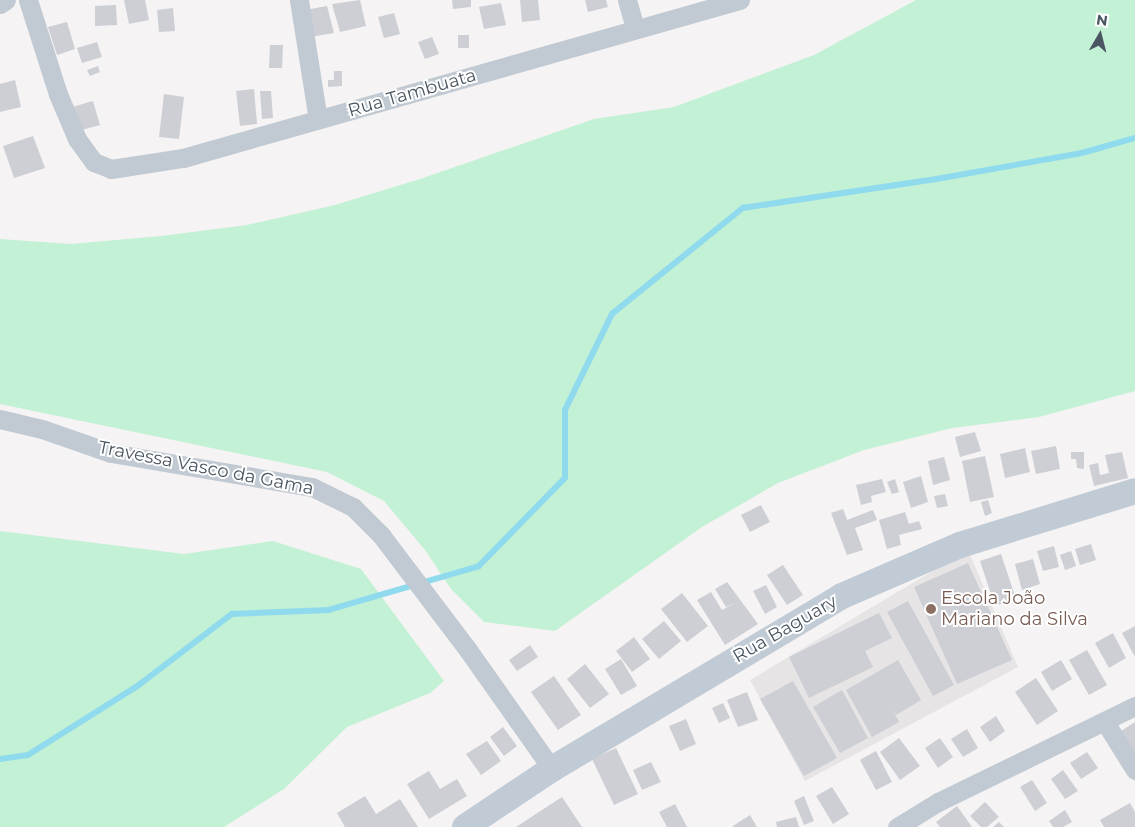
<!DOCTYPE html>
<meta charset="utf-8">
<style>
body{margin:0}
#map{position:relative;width:1135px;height:827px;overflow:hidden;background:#f5f3f3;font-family:Montserrat,sans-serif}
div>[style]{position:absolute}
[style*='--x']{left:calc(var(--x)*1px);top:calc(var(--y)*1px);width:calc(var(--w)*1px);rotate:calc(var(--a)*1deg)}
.education>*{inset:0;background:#e6e4e5}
.green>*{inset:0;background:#c3f1d5}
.stream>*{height:5.5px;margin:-2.75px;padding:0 2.75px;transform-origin:2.75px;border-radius:2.75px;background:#90daee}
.building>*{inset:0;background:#cdcfd5}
.street>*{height:19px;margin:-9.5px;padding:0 9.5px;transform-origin:9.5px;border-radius:9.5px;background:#c1cad2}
.secondary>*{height:26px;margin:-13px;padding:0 13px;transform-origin:13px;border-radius:13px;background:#c1cbd6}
.dots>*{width:14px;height:14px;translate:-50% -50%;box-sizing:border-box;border:2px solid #fff;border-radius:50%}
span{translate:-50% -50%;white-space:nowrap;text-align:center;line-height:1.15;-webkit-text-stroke:4px #fff;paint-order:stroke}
.street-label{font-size:18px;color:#4a5661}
.education-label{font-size:18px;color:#785e54}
.left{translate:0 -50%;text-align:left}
.north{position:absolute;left:1075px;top:10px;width:50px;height:50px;-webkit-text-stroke:4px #fff;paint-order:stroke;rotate:8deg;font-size:14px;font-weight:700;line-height:20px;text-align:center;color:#4a5661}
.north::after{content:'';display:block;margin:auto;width:18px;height:22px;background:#4a5661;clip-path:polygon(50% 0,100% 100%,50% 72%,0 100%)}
</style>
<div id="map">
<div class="education">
<i style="clip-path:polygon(968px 550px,1018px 667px,805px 781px,750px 680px)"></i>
</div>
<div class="green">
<i style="clip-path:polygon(916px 0,1135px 0,1135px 391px,1039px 417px,952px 428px,864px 450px,778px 483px,702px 527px,555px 631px,484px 622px,451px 589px,425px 550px,384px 501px,327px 472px,0 404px,0 239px,71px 244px,161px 236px,247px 225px,335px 205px,420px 179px,594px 119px,674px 107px,814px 55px)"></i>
<i style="clip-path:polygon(0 531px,184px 554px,273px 541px,361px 569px,444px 681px,430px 693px,347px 727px,284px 789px,224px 827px,0 827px)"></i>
</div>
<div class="stream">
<i style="--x:0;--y:759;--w:28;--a:-8"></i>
<i style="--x:28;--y:755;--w:131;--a:-32.2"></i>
<i style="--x:139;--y:685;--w:117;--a:-37.4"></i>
<i style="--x:232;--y:614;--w:97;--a:-2.4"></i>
<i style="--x:329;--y:610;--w:156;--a:-16.3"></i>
<i style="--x:479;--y:566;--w:123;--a:-45.7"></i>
<i style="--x:565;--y:478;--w:68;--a:-90"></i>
<i style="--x:565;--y:410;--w:107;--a:-63.9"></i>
<i style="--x:612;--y:314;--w:169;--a:-39"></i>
<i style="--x:743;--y:208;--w:190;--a:-8.5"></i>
<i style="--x:931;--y:180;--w:153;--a:-10.1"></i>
<i style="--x:1082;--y:153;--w:55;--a:-15.8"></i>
</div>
<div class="building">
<i style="clip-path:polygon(124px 0,145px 0,149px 20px,129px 24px)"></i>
<i style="clip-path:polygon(360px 0,366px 26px,340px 32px,332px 4px)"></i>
<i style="clip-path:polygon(452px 0,471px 0,471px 7px,453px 9px)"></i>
<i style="clip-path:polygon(520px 0,538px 0,540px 20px,522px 22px)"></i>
<i style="clip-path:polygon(585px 0,606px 0,608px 7px,588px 12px)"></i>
<i style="clip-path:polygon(501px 3px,506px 25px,484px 29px,479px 7px)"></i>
<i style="clip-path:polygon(116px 5px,117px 25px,95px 26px,95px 6px)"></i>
<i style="clip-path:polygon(327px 6px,334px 33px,311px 37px,305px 10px)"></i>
<i style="clip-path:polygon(173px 8px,175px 31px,159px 32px,157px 10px)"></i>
<i style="clip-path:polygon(394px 13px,400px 34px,384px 38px,378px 17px)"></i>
<i style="clip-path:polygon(67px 22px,75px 49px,57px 55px,48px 27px)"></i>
<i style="clip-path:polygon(458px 35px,469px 35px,469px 48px,458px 48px)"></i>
<i style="clip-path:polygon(432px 37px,439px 54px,425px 59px,418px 42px)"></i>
<i style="clip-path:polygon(97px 42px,102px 57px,82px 63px,77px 48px)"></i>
<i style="clip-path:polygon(270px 45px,283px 45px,282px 68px,269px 68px)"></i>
<i style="clip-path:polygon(98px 66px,100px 72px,90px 76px,87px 70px)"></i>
<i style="clip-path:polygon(334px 71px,342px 71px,342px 86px,328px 87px,328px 80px,334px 80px)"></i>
<i style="clip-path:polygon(15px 80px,21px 107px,0 112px,0 84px)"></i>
<i style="clip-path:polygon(254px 89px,257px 124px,240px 126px,236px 91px)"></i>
<i style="clip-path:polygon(260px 91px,271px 91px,273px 118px,262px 119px)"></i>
<i style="clip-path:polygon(164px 94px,184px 97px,179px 139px,159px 137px)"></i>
<i style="clip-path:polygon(93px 101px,100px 125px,78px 131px,72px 107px)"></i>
<i style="clip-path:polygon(33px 136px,45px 168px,14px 178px,3px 146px)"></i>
<i style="clip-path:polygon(975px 432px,981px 451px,960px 457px,955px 437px)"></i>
<i style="clip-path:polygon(1056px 446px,1060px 469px,1036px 474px,1031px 451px)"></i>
<i style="clip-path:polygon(1025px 448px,1030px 472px,1005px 478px,1000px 454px)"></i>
<i style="clip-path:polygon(1071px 452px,1084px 452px,1084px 469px,1077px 468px,1076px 459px,1071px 459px)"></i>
<i style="clip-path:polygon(1122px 452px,1128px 478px,1094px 486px,1089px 465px,1098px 463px,1100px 475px,1109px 473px,1105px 455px)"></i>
<i style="clip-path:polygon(985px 456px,994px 497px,970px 502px,962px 461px)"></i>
<i style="clip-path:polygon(944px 457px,950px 480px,933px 485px,928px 461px)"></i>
<i style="clip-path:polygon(921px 476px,928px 502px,911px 508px,903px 482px)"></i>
<i style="clip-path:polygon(882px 479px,886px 492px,871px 496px,872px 502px,861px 505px,856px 485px)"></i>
<i style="clip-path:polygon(895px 479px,899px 492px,892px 494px,887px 482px)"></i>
<i style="clip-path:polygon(945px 494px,948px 506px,937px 508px,934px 496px)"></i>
<i style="clip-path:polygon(988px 500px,992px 513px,985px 516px,981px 502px)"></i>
<i style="clip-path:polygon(761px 505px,770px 522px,750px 532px,741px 515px)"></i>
<i style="clip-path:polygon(843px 509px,847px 520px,873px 510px,877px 520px,855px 528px,863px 550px,847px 555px,831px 513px)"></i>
<i style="clip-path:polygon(905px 512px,909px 524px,919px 521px,922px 529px,899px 535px,901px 545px,887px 549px,879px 520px)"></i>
<i style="clip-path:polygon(1091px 544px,1096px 560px,1080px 565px,1075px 549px)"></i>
<i style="clip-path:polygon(1054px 546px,1059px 567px,1043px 571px,1037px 551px)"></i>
<i style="clip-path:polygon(1071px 551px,1076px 566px,1065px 570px,1060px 555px)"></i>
<i style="clip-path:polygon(1001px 554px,1016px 599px,995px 606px,980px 561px)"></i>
<i style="clip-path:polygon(1033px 559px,1040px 584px,1022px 590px,1015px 564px)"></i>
<i style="clip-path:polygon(968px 563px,1012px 660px,957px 684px,914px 587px)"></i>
<i style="clip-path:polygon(783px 565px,803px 595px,787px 605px,767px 575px)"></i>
<i style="clip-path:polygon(727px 582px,758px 624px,725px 645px,697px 600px,711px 592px,722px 610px,735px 603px,726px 607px,715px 589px)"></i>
<i style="clip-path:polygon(766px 585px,777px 607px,765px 614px,753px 591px)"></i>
<i style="clip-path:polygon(682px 593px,708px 626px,687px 642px,661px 609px)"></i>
<i style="clip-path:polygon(908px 601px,954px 685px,933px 696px,887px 612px)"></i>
<i style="clip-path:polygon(879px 613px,892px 638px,865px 651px,873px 667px,809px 698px,789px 657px)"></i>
<i style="clip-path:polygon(664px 621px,681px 641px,659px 659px,642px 639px)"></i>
<i style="clip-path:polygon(1135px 626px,1135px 657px,1122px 633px)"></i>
<i style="clip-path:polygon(1113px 633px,1126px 658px,1109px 668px,1095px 643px)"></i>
<i style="clip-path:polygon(634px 637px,650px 659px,632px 672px,616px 651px)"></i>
<i style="clip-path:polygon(530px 645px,538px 657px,517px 671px,509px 660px)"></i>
<i style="clip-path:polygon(1087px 650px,1107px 685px,1089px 695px,1069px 660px)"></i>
<i style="clip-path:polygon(621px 659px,637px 686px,621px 695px,605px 669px)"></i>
<i style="clip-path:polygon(898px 660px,921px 700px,896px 715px,891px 707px,899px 722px,872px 737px,846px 690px)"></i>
<i style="clip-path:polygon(1061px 660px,1072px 679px,1052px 691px,1041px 672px)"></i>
<i style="clip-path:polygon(585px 664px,609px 694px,590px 708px,567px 679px)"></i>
<i style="clip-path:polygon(554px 676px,581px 715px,558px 730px,531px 692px)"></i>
<i style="clip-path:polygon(1036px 678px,1058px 711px,1037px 725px,1015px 692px)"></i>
<i style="clip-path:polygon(793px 681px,837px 758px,804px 776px,760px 699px)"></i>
<i style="clip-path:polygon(842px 690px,868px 738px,840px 753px,813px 707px)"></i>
<i style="clip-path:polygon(747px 692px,758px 720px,738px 727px,727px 700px)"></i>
<i style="clip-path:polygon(723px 703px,730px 718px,719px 723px,712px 708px)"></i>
<i style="clip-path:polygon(996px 716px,1005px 731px,990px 742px,980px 727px)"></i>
<i style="clip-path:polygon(686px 719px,696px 744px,680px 751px,669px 726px)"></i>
<i style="clip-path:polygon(1135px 722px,1135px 757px,1118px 733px)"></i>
<i style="clip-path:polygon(503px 727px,517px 746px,504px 756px,490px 737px)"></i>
<i style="clip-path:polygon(967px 729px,978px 748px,963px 757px,951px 739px)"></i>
<i style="clip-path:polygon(899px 738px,920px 766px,900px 780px,880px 752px)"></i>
<i style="clip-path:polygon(940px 738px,953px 757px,938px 768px,925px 748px)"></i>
<i style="clip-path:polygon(487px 741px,501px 761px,481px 775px,466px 754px)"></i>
<i style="clip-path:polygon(616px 748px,638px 794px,614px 805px,592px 759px)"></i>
<i style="clip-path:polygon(876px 751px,892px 782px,876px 790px,860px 760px)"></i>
<i style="clip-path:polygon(1087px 752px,1098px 768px,1081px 779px,1070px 763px)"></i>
<i style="clip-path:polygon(651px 762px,661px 782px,642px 790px,633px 770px)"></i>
<i style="clip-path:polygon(1063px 770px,1078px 791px,1065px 799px,1051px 779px)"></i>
<i style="clip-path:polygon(429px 771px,440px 789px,457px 779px,467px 796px,429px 819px,407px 784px)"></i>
<i style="clip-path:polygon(1032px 780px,1047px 803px,1035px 811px,1020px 787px)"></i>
<i style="clip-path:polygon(832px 787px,849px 814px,833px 824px,816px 796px)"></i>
<i style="clip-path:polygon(365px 796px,376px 814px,400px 799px,418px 827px,345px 827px,337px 813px)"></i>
<i style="clip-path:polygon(804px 796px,814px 821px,804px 825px,794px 801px)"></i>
<i style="clip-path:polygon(562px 797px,582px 827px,516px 827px)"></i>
<i style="clip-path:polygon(985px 802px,999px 817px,987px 827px,981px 827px,970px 816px)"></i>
<i style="clip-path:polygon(1130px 803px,1135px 812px,1135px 827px,1104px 827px,1100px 820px)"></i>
<i style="clip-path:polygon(675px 804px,687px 827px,667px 827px,659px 812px)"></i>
<i style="clip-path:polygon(957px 806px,972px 827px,940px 827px,936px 822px)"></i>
<i style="clip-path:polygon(1065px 810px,1072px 822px,1063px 827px,1053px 827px,1049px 821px)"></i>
<i style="clip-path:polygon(750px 815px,757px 827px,733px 827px,733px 826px)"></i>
<i style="clip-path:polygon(796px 817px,799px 827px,777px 827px,776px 822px)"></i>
<i style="clip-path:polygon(999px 822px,1004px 827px,993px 827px)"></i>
</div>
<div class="street">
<i style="--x:28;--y:0;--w:99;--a:72.3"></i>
<i style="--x:58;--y:94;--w:49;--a:67.1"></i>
<i style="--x:77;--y:139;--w:29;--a:54"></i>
<i style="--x:94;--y:162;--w:18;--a:22"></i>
<i style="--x:111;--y:169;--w:73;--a:-8.7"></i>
<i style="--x:183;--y:158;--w:579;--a:-15.84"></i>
<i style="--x:299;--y:0;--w:121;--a:81"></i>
<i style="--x:627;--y:0;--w:29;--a:74"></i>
<i style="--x:0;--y:4;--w:7;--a:-34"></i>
<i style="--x:0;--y:419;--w:43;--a:13.4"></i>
<i style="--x:42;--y:429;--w:73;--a:19.2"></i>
<i style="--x:111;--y:453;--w:204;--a:9.6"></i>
<i style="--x:312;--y:487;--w:46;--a:26"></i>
<i style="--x:353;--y:507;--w:40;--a:45"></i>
<i style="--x:381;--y:535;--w:144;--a:52.9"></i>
<i style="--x:468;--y:650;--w:146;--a:54.8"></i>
<i style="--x:1105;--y:722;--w:57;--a:58"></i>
<i style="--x:897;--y:827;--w:48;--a:-31.4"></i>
<i style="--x:938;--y:802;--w:219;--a:-26"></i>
</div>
<div class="secondary">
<i style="--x:465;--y:827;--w:105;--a:-33.7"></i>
<i style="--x:552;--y:769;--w:338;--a:-30.8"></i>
<i style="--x:842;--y:596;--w:129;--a:-23.4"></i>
<i style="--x:960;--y:545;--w:183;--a:-17.1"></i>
</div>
<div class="dots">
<i style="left:931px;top:609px;background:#8d6e63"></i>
</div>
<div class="street-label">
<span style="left:412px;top:93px;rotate:-16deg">Rua Tambuata</span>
<span style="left:206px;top:468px;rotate:11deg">Travessa Vasco da Gama</span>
<span style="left:785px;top:629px;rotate:-30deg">Rua Baguary</span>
</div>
<div class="education-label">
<span class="left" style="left:941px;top:609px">Escola João<br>Mariano da Silva</span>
</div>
<div class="north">N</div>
</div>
